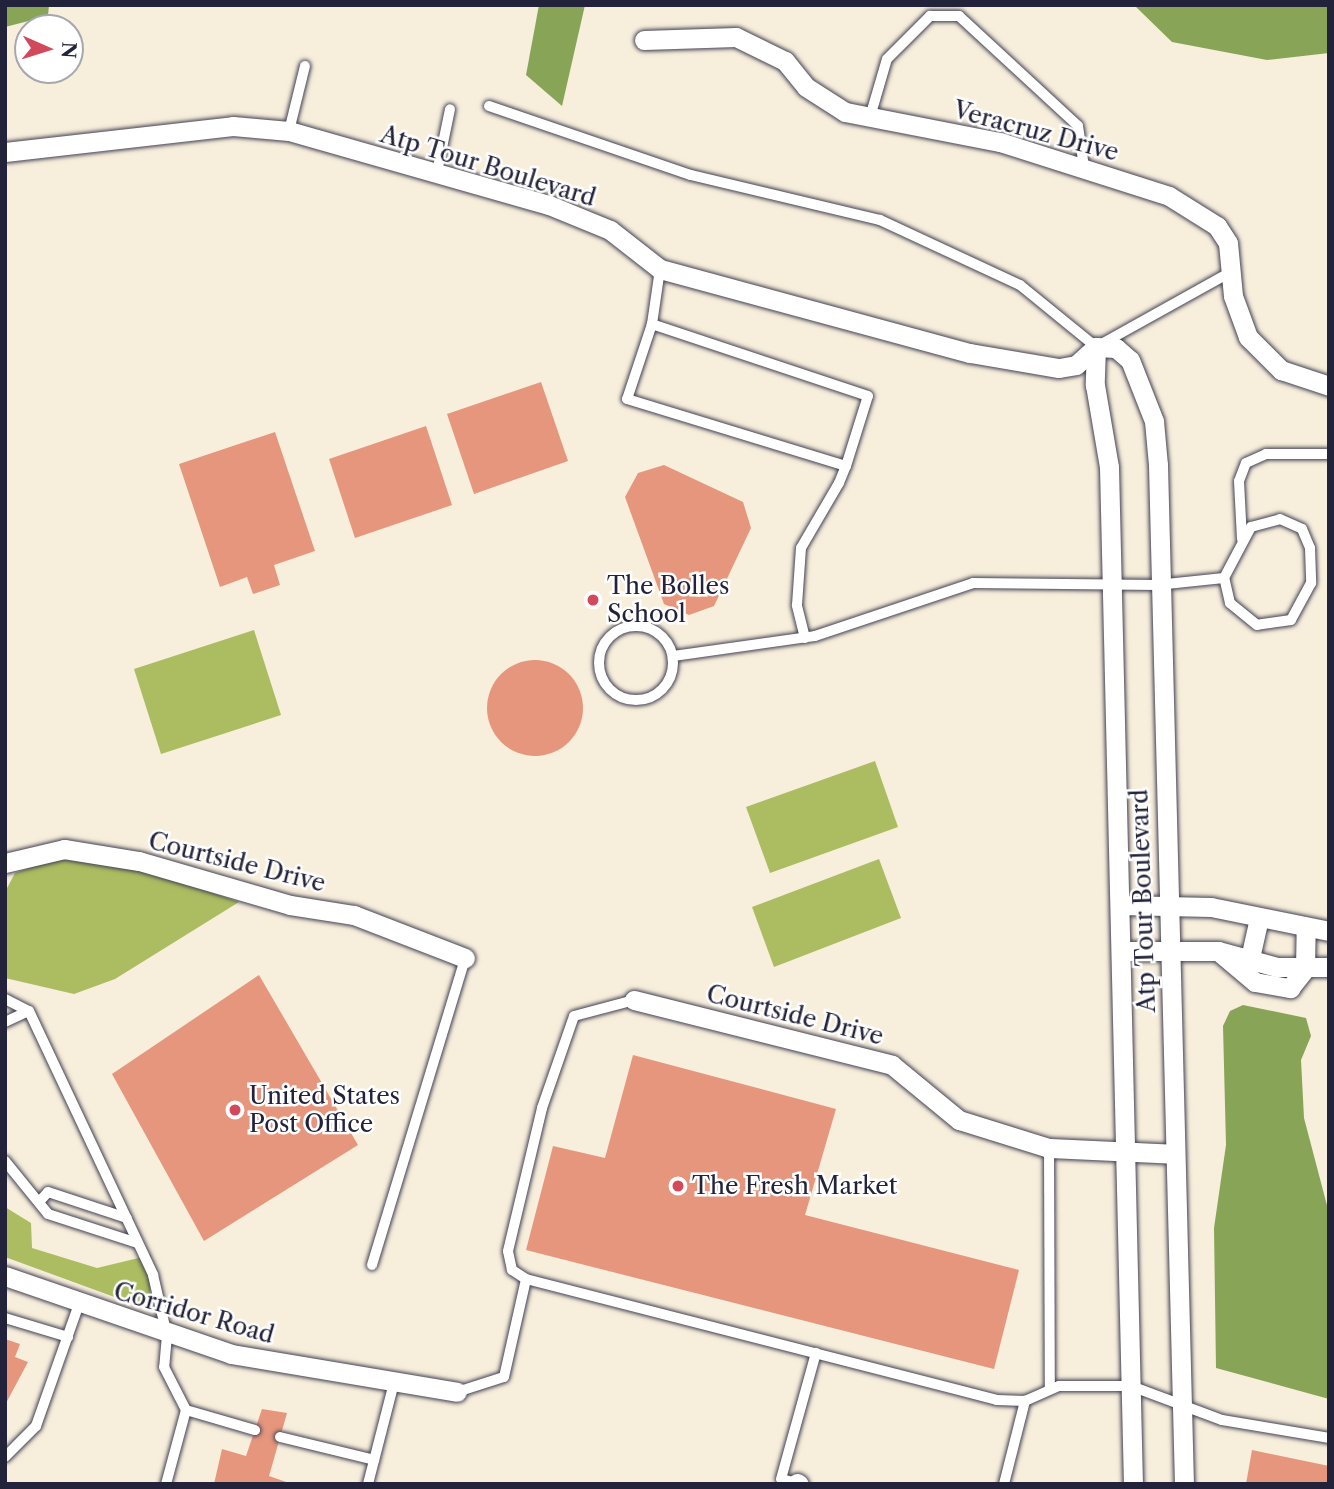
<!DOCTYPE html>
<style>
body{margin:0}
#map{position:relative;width:1334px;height:1489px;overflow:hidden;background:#f7eedc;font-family:"Libre Caslon Text",serif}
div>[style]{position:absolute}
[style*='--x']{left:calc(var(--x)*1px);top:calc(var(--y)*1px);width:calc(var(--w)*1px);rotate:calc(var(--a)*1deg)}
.green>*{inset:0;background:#abbd60}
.forest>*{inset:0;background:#88a456}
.building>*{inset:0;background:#e5967d}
.round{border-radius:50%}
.roads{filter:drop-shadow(0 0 2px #424153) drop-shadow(0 0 2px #424153)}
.lane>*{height:10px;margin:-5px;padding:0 5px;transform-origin:5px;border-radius:5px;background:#fff}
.lane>.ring{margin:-5px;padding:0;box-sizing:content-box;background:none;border:10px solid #fff;border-radius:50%}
.street>*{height:19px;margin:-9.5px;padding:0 9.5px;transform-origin:9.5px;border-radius:9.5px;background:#fff}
.dots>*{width:19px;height:19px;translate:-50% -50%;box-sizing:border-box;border:4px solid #fff;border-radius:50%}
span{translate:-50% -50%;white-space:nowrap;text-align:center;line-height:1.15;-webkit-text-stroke:5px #fff;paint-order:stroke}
.street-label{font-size:24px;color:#22223b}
.poi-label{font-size:24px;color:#22223b}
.left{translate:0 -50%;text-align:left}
.frame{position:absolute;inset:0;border:7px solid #22223b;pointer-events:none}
.north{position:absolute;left:14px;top:14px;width:70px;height:70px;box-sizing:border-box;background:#fff;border:2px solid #a7a7b1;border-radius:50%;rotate:93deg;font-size:19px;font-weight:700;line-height:28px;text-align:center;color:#22223b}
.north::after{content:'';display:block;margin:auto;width:24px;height:32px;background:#d1495b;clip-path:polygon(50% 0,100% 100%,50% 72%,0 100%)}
</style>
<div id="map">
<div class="green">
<i style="clip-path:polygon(254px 630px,281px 715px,161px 754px,134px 669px)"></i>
<i style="clip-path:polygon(875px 761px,898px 827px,770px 873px,746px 807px)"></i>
<i style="clip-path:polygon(70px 854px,140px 868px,239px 902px,115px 979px,74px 994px,5px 978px,5px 892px,15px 873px)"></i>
<i style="clip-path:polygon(879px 859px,901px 918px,774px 967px,752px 907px)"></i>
<i style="clip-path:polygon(5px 1207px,31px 1223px,32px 1248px,97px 1268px,151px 1255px,150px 1297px,139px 1306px,5px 1257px)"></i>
</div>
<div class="forest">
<i style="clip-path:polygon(5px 5px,49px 5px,48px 16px,5px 27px)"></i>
<i style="clip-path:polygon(539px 5px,585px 5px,562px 106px,526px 75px)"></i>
<i style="clip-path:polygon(1134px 5px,1329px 5px,1329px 53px,1267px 60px,1172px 42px)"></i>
<i style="clip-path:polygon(1243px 1005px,1306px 1018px,1311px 1036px,1301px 1060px,1304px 1118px,1329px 1213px,1329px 1399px,1216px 1368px,1214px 1228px,1226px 1145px,1223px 1026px,1230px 1011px)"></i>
</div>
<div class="building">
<i style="clip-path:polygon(541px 382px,568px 461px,474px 494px,447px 414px)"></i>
<i style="clip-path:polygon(426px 426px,452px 505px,355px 538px,329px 459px)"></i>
<i style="clip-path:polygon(275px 432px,315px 551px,274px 565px,280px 585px,253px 594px,247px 577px,220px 587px,179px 464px)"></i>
<i style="clip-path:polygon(664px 465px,743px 502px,751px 528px,714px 606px,689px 615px,664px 604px,625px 497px,638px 473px)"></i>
<i class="round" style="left:487px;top:660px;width:96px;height:96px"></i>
<i style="clip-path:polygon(259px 975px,358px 1145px,204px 1241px,112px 1074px)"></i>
<i style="clip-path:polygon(633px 1055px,836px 1109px,805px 1215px,1019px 1270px,994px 1369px,526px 1250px,553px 1146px,605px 1158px)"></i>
<i style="clip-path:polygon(5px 1339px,20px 1344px,15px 1357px,28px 1362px,5px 1405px)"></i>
<i style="clip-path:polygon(262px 1409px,287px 1413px,269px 1476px,292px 1484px,214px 1484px,222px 1449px,246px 1456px)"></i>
<i style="clip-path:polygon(1252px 1450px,1329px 1466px,1329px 1484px,1246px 1484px)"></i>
</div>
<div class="roads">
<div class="lane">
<i style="--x:489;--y:106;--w:213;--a:18.9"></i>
<i style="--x:691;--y:175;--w:194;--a:13.4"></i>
<i style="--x:880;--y:220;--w:154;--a:24.9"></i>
<i style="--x:1020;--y:285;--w:98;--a:39.2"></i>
<i style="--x:1096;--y:347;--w:154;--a:-29.1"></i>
<i style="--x:870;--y:117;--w:60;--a:-73.7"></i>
<i style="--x:887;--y:59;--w:61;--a:-45"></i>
<i style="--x:930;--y:16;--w:29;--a:0"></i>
<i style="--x:959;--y:16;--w:162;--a:42.7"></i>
<i style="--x:1078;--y:126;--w:41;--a:81.7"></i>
<i style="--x:289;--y:131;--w:67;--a:-76.2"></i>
<i style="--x:437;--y:172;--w:64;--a:-78.3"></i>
<i style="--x:652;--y:324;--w:56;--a:-81.7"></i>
<i style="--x:1280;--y:519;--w:24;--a:24"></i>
<i style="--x:1302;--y:529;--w:21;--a:67"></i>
<i style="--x:1310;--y:548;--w:35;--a:88"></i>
<i style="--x:1311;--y:583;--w:42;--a:118.4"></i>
<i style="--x:1291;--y:620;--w:34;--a:172"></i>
<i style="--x:1257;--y:625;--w:35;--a:-141"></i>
<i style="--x:1230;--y:603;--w:26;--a:-103"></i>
<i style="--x:1224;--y:578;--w:58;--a:-62.1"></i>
<i style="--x:1251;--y:527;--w:30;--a:-15"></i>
<i style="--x:1242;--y:539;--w:58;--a:-93"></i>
<i style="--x:1239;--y:481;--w:19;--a:-69"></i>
<i style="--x:1246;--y:463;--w:22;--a:-24"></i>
<i style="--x:1266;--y:454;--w:63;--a:0"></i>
<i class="ring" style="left:599px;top:626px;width:64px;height:64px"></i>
<i style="--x:805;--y:638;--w:34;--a:-104"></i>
<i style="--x:797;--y:605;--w:57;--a:-86"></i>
<i style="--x:801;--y:548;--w:75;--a:-59.7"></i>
<i style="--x:839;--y:483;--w:18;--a:-68"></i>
<i style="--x:846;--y:466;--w:73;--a:-72.6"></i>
<i style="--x:868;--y:396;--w:228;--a:-161.6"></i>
<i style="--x:652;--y:324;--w:79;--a:108.4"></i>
<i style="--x:627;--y:399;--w:229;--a:17"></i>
<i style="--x:673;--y:656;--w:143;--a:-8"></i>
<i style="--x:815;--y:636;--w:167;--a:-18.5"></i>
<i style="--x:973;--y:583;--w:184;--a:0.6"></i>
<i style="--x:1157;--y:585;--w:67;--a:-6"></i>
<i style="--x:5;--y:999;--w:27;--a:27"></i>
<i style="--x:29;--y:1011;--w:292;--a:64.8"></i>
<i style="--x:153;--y:1275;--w:62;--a:76.9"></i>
<i style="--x:167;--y:1335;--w:32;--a:95"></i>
<i style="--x:164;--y:1367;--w:48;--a:62.9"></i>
<i style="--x:186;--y:1410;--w:77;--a:105.1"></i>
<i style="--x:5;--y:1022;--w:26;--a:-25"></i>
<i style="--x:1049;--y:1148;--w:240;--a:89.8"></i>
<i style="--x:5;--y:1161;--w:68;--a:50.9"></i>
<i style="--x:48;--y:1214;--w:94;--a:18"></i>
<i style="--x:39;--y:1202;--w:13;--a:-48"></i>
<i style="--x:48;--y:1192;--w:83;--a:18.2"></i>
<i style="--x:372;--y:1265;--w:321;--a:-73.1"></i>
<i style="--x:526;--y:1279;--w:17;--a:-147"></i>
<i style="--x:512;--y:1270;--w:19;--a:-102"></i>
<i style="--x:508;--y:1251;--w:147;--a:-76.6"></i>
<i style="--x:542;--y:1108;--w:97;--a:-70.8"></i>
<i style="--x:574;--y:1016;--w:62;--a:-14.9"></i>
<i style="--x:5;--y:1318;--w:66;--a:16.8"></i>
<i style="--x:457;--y:1392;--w:49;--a:-17.7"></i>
<i style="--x:504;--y:1377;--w:100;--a:-77.3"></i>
<i style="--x:526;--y:1279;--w:486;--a:14.4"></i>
<i style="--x:997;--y:1400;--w:28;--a:2"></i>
<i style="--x:1025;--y:1401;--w:37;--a:-24"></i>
<i style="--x:1059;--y:1386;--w:72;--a:0"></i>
<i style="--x:1131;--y:1386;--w:97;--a:20.5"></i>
<i style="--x:1222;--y:1420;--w:109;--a:9.5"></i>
<i style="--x:186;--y:1410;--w:72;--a:16.2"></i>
<i style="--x:280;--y:1437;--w:97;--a:13.7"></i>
<i style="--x:5;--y:1457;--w:44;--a:-45"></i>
<i style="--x:36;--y:1426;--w:129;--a:-70.6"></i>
<i style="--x:797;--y:1483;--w:16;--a:-166"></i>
<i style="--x:781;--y:1479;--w:131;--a:-74.5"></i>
<i style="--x:368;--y:1484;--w:108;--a:-75.6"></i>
<i style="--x:1004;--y:1484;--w:86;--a:-75.8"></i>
</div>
<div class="street">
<i style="--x:644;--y:40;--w:92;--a:-1.9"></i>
<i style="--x:736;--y:37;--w:55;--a:26.1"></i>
<i style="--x:785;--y:61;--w:33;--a:51"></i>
<i style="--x:806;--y:87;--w:46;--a:32.7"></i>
<i style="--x:845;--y:112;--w:158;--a:11"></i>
<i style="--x:1000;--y:142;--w:177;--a:17.7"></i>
<i style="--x:1169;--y:196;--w:57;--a:32"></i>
<i style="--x:1217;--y:226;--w:20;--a:57"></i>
<i style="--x:1228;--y:243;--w:53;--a:84.6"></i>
<i style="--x:1233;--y:296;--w:44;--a:69.9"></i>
<i style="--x:1248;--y:337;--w:47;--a:45"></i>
<i style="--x:1281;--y:370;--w:51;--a:18.4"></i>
<i style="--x:5;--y:152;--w:229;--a:-6.5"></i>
<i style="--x:233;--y:126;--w:56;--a:5.1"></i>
<i style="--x:289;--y:131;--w:270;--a:15.9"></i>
<i style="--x:549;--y:205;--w:66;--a:22.3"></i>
<i style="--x:610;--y:230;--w:63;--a:38"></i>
<i style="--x:660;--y:269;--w:321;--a:15.2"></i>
<i style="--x:970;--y:353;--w:90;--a:9.6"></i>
<i style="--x:1059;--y:368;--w:17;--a:-10"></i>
<i style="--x:1076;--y:365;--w:27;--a:-42"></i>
<i style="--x:1096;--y:347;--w:20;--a:3"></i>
<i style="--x:1116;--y:348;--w:18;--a:41"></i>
<i style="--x:1130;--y:360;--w:66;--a:68.5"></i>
<i style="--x:1154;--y:421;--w:44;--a:84.8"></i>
<i style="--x:1158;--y:465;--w:1019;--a:88.54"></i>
<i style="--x:1096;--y:347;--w:38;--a:92"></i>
<i style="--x:1095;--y:385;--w:83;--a:80.3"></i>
<i style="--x:1109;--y:467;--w:1017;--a:88.65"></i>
<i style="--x:5;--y:863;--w:61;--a:-13.3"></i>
<i style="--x:64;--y:849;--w:76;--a:9.1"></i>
<i style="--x:139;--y:861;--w:157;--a:16.2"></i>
<i style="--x:290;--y:905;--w:65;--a:8.9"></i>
<i style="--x:354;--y:915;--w:119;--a:21.2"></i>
<i style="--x:1120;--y:905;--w:91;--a:1.3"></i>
<i style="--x:1211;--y:907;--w:120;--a:11.5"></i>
<i style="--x:1121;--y:951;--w:97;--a:0"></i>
<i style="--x:1218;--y:951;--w:61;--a:15.2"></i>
<i style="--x:1277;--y:967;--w:52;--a:0"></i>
<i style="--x:1218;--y:951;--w:48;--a:40"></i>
<i style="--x:1255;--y:982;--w:36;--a:10"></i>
<i style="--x:1290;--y:988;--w:24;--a:-52"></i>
<i style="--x:1305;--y:969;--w:39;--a:-89"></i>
<i style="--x:1250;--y:958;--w:41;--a:-77.3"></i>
<i style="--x:634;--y:1000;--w:266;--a:14.1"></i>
<i style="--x:892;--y:1065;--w:87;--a:39.4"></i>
<i style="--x:959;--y:1120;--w:94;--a:17.3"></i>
<i style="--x:1049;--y:1148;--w:125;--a:2.7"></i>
<i style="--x:5;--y:1276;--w:239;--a:19"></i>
<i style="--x:231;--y:1354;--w:229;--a:9.5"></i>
<i style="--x:797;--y:1483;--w:2;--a:27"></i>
</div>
</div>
<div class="dots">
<i style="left:593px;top:600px;background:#d1495b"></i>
<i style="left:235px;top:1110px;background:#d1495b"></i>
<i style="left:678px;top:1186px;background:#d1495b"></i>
</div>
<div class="street-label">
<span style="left:1036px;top:131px;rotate:15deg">Veracruz Drive</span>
<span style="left:488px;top:166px;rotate:17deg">Atp Tour Boulevard</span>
<span style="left:237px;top:862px;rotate:14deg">Courtside Drive</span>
<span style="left:1143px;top:901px;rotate:-92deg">Atp Tour Boulevard</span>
<span style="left:795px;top:1015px;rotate:14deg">Courtside Drive</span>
<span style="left:194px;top:1313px;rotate:16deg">Corridor Road</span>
</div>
<div class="poi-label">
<span class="left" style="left:607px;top:600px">The Bolles<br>School</span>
<span class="left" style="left:249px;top:1110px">United States<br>Post Office</span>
<span class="left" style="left:692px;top:1186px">The Fresh Market</span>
</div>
<div class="frame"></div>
<div class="north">N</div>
</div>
